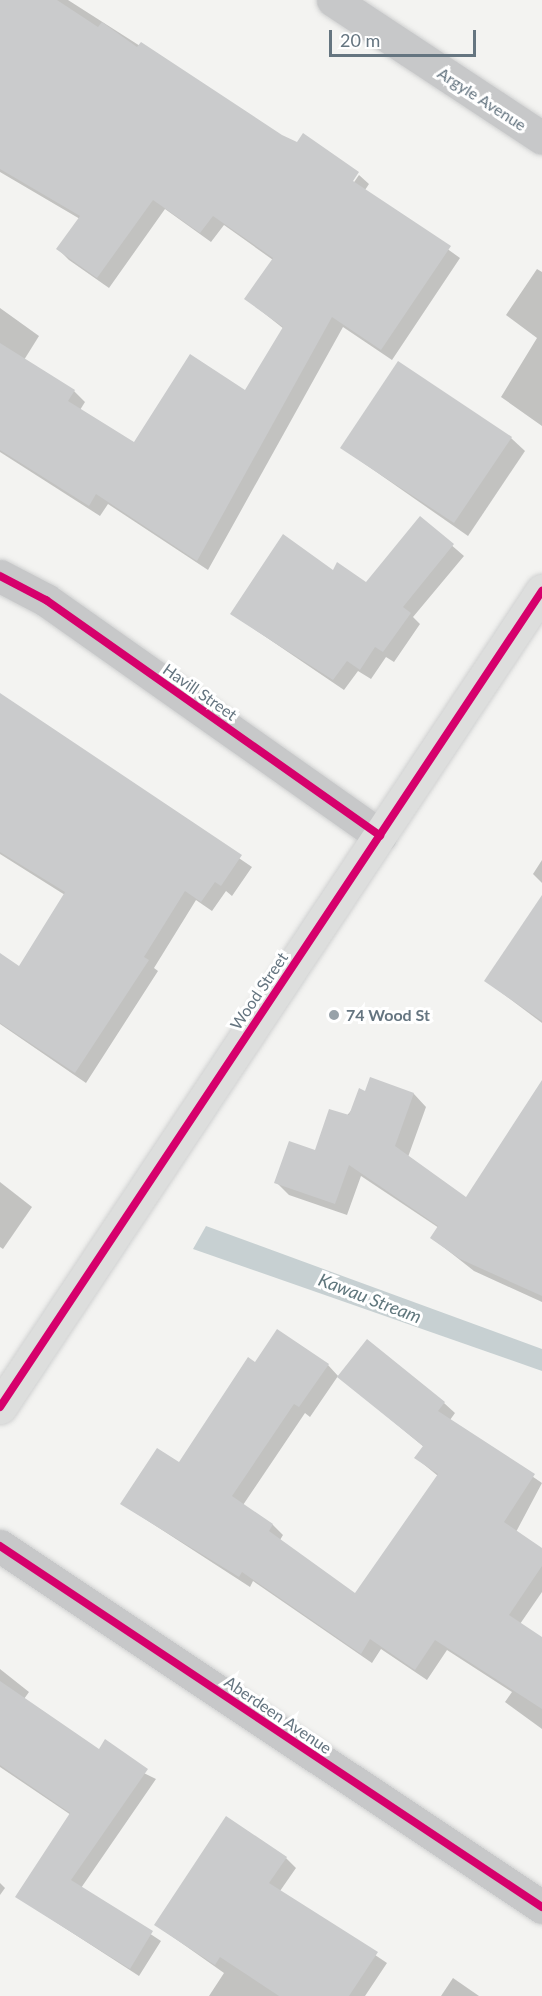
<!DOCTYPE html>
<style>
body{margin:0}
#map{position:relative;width:542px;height:1996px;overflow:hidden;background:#f3f3f1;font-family:Lato,sans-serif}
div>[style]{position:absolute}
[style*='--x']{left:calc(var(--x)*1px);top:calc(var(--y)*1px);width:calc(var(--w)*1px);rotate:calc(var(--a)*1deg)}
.water>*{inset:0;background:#c7d0d2}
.shadow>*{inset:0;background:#0003}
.building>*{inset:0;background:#cacbcc}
.roads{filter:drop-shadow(0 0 2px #d0d1d1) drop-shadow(0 0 2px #d0d1d1)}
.street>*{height:33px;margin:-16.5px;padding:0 16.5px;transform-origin:16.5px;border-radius:16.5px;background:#c7c8c9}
.secondary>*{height:33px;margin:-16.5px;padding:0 16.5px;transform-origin:16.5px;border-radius:16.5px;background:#dddedd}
.cycleway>*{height:8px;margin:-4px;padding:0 4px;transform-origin:4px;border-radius:4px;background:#d6006c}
.dots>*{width:16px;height:16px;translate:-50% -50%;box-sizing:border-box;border:3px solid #fff;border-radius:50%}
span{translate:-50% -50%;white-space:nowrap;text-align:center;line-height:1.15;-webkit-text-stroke:6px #fff;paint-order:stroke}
.street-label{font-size:16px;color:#657580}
.poi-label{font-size:16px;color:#657580;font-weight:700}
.left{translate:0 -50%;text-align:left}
.water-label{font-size:18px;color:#60777d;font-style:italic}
.scale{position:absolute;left:329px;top:30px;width:147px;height:27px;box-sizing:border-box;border:3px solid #657580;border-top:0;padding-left:8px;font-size:18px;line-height:21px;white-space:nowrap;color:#657580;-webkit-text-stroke:4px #fff;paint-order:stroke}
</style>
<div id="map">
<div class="water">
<i style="clip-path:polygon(206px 1226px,542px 1349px,542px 1371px,193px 1249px)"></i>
</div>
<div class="shadow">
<i style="clip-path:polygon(0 0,68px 0,281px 136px,356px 173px,350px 188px,359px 175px,369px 184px,365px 190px,460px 258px,392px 360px,343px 327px,208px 570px,108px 504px,100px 516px,0 452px,0 308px,39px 336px,24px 360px,74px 391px,85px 402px,80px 410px,134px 444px,246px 392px,284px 329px,246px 299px,273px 260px,224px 225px,211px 242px,165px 209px,109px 288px,69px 260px,58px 249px,80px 219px,0 172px)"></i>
<i style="clip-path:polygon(537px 269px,542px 272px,542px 426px,501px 397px,537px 338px,506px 315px)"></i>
<i style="clip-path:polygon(511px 438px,525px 451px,468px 536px,342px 448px)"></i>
<i style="clip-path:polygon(420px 518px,464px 556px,413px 617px,420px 624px,394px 662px,386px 657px,371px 679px,358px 671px,344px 690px,232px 614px,334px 572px,366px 584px)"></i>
<i style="clip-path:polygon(10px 702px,252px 867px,232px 896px,226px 891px,212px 911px,196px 900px,154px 968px,158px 971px,86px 1083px,0 1024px,0 959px,20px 968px,65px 895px,0 854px,0 718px)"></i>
<i style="clip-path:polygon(542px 860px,542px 883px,533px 874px)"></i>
<i style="clip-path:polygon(542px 897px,542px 1023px,486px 981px)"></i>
<i style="clip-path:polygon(542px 1083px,542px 1302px,474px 1271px,432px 1238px,439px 1228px,361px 1176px,347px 1215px,289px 1195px,276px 1182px,316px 1152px,366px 1093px,414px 1094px,426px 1107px,408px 1157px,467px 1199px)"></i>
<i style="clip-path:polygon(0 1182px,32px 1207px,3px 1249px,0 1247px)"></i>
<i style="clip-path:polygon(evenodd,367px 1342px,444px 1403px,455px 1413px,450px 1420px,542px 1483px,516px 1532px,542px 1550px,542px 1592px,520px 1624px,542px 1638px,542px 1729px,505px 1702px,512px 1692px,447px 1650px,427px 1680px,381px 1649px,372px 1663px,253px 1581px,250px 1587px,122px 1504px,179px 1464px,256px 1364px,328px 1365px,339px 1377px,367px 1342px,338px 1376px,424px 1447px,416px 1458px,438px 1476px,355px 1595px,280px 1540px,283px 1535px,273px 1525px,243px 1505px,305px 1413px,310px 1417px,338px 1376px)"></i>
<i style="clip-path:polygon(0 1669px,29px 1692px,24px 1699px,99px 1751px,156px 1779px,81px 1888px,161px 1941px,139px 1976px,17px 1897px,71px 1815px,0 1767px)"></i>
<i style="clip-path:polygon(286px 1858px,296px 1868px,280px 1891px,387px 1963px,365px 1996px,209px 1996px,224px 1973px,156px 1925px)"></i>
<i style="clip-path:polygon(0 1883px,5px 1888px,0 1895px)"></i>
<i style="clip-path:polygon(453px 1978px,479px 1996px,441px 1996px)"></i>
</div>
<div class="building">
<i style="clip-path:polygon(0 0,57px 0,98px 27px,102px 22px,137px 47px,141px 42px,282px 135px,297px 142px,303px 133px,359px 172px,353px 181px,451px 246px,381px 350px,332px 317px,197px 561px,96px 494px,89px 506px,0 450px,0 343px,75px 390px,68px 401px,134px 442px,190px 354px,245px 390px,283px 327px,244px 299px,273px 258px,213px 216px,200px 233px,153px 200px,97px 278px,56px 249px,80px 216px,0 169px)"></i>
<i style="clip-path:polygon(398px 361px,512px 437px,454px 523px,340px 448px)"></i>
<i style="clip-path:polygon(420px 516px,454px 544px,403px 607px,411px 613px,383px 652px,375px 647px,360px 670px,347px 661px,333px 680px,230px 614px,283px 534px,333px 570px,337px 562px,366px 582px)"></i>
<i style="clip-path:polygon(0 693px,242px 855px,221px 886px,215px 882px,201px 902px,185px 891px,144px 957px,149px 960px,75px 1073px,0 1023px,0 953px,19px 966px,65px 892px,0 852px)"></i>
<i style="clip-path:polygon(542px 895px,542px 1021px,484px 981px)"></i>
<i style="clip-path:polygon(370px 1077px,414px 1093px,395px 1146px,466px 1197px,542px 1080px,542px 1296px,460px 1259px,430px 1238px,438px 1226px,349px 1165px,335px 1204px,274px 1183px,289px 1141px,315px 1150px,329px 1109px,349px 1115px,359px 1088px,365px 1091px)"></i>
<i style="clip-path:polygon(277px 1329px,329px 1364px,299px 1407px,294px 1404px,232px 1496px,273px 1524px,269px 1531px,355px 1593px,438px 1474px,414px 1458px,423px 1446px,337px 1377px,367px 1339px,445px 1402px,438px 1411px,535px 1474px,504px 1522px,542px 1548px,542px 1566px,509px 1615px,542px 1637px,542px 1709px,435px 1640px,415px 1670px,370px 1639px,361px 1654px,242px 1572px,239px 1577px,120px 1504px,157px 1448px,179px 1462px,248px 1357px,255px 1362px)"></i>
<i style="clip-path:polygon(0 1681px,99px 1749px,105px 1739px,148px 1769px,71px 1880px,153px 1931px,130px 1969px,15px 1897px,70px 1813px,0 1765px)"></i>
<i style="clip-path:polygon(226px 1816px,287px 1857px,269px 1883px,378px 1952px,349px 1996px,279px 1996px,220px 1957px,215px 1965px,154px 1925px)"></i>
</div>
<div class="roads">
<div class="street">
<i style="--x:333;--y:0;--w:250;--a:33.4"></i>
<i style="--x:0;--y:576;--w:52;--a:27.6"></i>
<i style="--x:46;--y:600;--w:409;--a:35.2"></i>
<i style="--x:0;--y:1546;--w:651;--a:33.67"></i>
</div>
<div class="secondary">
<i style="--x:0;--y:1407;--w:980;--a:-56.41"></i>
</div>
</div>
<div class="cycleway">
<i style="--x:0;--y:576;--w:52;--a:27.6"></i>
<i style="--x:46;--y:600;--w:409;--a:35.2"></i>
<i style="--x:0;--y:1407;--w:980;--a:-56.41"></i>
<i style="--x:0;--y:1546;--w:651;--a:33.67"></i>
</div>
<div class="dots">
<i style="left:334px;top:1015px;background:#97a1a8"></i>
</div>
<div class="street-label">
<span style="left:482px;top:99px;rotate:33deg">Argyle Avenue</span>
<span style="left:200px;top:692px;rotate:35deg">Havill Street</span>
<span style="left:259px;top:991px;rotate:-56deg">Wood Street</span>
<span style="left:278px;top:1715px;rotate:34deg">Aberdeen Avenue</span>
</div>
<div class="poi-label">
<span class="left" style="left:346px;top:1015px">74 Wood St</span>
</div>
<div class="water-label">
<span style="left:370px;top:1298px;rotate:21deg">Kawau Stream</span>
</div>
<div class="scale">20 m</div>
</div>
